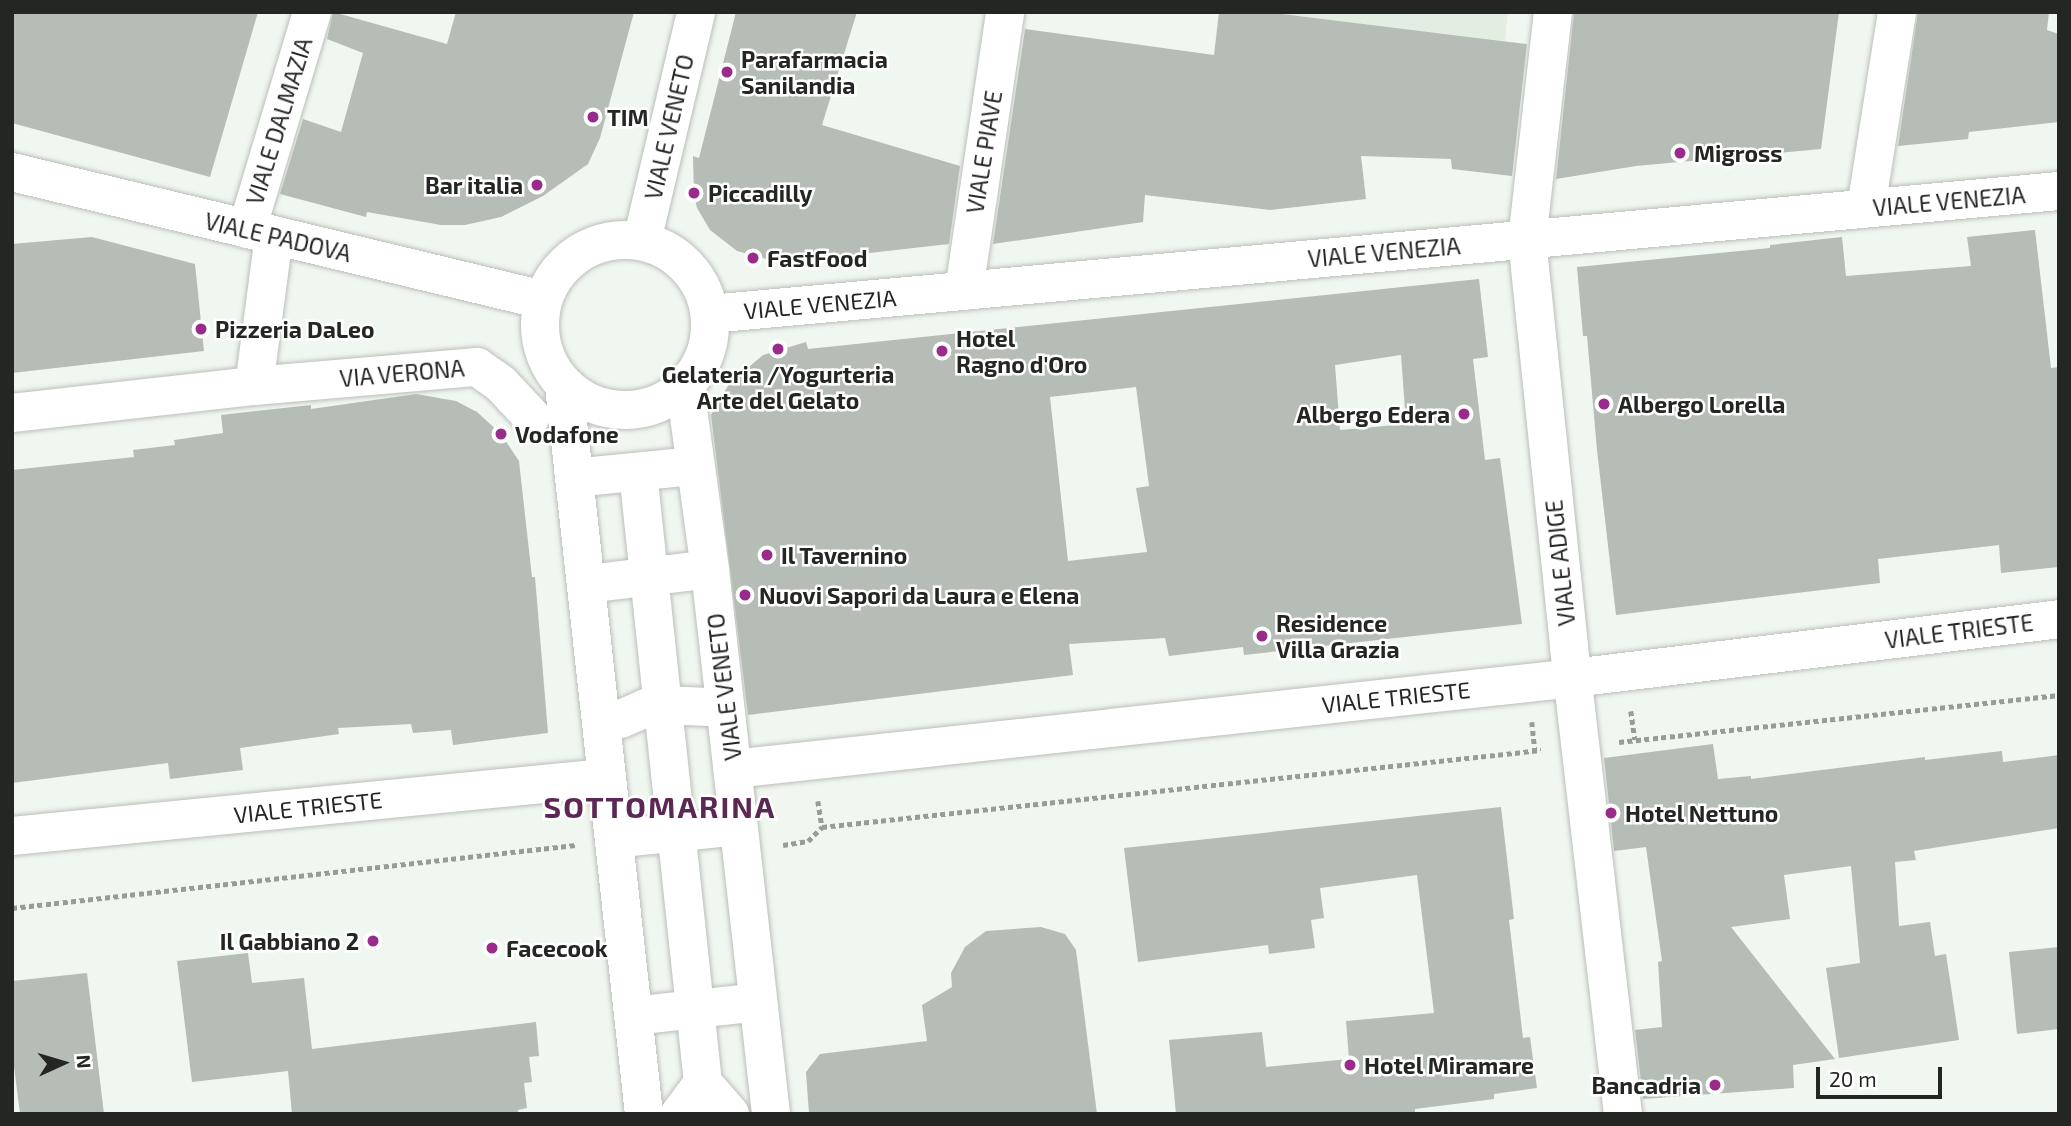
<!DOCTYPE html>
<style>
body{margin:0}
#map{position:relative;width:2071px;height:1126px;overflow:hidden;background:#f0f6f0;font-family:"Exo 2",sans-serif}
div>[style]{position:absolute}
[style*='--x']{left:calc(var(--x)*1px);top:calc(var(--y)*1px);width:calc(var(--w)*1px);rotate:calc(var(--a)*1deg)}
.built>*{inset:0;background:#e2eee1}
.building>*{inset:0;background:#b6bcb6}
.path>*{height:4.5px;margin-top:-2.25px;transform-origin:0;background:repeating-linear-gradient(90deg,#979c97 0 5px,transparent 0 8.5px)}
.roads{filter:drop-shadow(0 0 2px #babfb9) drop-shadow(0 0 2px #babfb9)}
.minor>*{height:38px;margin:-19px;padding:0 19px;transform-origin:19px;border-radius:19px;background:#fff}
.minor>.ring{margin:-19px;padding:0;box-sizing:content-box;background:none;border:38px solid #fff;border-radius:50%}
.dots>*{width:19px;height:19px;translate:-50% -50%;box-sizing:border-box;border:4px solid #fff;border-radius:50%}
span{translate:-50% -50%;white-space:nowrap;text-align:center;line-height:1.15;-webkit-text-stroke:5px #fff;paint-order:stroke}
.poi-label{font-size:23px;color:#242623;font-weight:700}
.left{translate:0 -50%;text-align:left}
.right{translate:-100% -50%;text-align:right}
.street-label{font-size:23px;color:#242623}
.district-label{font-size:30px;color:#5c2754;font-weight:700;letter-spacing:2px}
.frame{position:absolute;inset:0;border:14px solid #242623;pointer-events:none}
.north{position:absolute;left:28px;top:1028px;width:70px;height:70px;-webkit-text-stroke:5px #fff;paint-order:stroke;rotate:86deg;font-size:19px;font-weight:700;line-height:28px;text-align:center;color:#242623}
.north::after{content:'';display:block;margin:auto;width:24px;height:32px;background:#242623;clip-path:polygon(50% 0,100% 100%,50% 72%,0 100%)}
.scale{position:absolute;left:1816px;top:1067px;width:126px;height:32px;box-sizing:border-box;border:4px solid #242623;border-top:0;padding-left:9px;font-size:21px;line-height:24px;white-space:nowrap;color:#242623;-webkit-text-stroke:5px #fff;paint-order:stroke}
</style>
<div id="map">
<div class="built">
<i style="clip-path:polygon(1265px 12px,1508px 12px,1505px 41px)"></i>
</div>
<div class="building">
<i style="clip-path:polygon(12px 12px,258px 12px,210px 177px,12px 123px)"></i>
<i style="clip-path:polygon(333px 12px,447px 44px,456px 12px,634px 12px,600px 138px,588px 164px,543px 196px,501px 217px,465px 225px,441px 225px,367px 212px,366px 217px,280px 194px,303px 119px,341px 132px,363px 53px,327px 39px)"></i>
<i style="clip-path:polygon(736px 12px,857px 12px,822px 125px,960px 166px,949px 244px,781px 263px,737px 251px,710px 230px,697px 208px,694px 195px,693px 156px,699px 158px)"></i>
<i style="clip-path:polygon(1219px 12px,1266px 12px,1527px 44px,1512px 176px,1452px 169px,1451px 159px,1361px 156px,1366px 199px,1270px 210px,1145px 195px,1143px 222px,993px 244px,1025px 29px,1214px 55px)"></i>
<i style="clip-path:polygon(1574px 12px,1839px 12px,1821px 149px,1636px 166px,1556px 179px)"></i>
<i style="clip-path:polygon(1918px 12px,2049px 12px,2047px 30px,2059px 34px,2059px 122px,1969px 132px,1968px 139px,1898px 146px)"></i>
<i style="clip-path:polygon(2035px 230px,2051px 368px,2059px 367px,2059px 567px,2001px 573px,1999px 545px,1878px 559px,1880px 583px,1616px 615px,1597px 450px,1587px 336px,1583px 336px,1577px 267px,1770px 248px,1770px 245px,1842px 237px,1846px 276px,1971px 266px,1967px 237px)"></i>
<i style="clip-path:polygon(92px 237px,195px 264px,204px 351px,12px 373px,12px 244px)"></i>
<i style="clip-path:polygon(evenodd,1479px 279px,1488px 357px,1473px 359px,1485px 460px,1500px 458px,1522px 624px,1244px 655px,1243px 647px,1169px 656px,1165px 638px,1069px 644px,1073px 675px,748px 715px,711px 415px,729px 384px,763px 355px,806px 342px,808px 349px,1479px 279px,1401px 355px,1406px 424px,1340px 430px,1335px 365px,1401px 355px,1479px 279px,1136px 387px,1149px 486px,1136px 488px,1147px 552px,1068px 561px,1050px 397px,1136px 387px)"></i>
<i style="clip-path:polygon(416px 394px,456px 401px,477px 412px,501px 434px,519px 461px,532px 577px,535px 577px,548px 733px,453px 745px,451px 730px,413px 733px,411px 724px,338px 728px,339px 734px,240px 748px,243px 770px,170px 779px,168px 763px,12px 783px,12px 470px,134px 457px,133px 450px,175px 445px,174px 440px,223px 433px,221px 415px,311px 405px,311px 409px)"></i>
<i style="clip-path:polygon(1713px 744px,1718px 779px,1751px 776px,1751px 779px,1925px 757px,1925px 760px,2002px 751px,2003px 762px,2059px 755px,2059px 828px,1914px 851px,1916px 860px,1895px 862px,1899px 926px,1930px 922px,1935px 956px,1946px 954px,1959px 1040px,1839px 1058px,1826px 968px,1860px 963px,1851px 866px,1784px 875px,1790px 919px,1731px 927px,1835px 1059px,1793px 1065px,1794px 1088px,1643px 1099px,1635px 1030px,1662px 1027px,1658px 962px,1662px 961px,1646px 847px,1614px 851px,1604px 758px)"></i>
<i style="clip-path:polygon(1501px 807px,1514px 919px,1509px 920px,1523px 1038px,1530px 1037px,1537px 1088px,1494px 1094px,1494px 1099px,1415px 1109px,1415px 1114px,1176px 1114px,1169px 1040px,1262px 1032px,1266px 1067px,1349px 1059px,1346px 1021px,1434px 1013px,1417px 875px,1320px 888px,1324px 918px,1311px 920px,1315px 948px,1269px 954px,1268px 945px,1138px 962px,1124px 848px)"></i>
<i style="clip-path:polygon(1041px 927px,1065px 934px,1076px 950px,1097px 1114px,809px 1114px,806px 1072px,820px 1054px,927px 1041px,922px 1005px,952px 987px,951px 973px,965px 947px,986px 931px)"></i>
<i style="clip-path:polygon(2059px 947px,2059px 1029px,2017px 1034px,2009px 952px)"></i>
<i style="clip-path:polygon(248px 953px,252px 983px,304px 978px,312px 1049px,536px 1022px,539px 1056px,529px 1057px,532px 1082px,524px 1083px,527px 1108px,518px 1110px,518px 1114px,292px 1114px,288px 1071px,192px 1082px,177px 961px)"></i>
<i style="clip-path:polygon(87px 973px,104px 1114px,20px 1114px,12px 1051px,12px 981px)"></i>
</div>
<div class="path">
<i style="--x:1631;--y:711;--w:29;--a:82"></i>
<i style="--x:1532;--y:722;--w:29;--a:84"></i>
<i style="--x:1619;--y:742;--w:443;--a:-6.1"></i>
<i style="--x:818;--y:801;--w:26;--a:81"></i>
<i style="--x:783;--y:845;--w:25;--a:-9"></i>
<i style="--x:808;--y:841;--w:20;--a:-45"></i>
<i style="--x:822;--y:827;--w:723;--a:-6.11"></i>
<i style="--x:12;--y:908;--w:567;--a:-6.38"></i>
</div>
<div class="roads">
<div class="minor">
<i style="--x:1553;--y:12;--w:228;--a:96.5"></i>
<i style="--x:1527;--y:239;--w:411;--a:84.1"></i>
<i style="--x:1569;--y:648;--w:469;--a:83.4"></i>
<i style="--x:12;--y:172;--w:546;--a:13.55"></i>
<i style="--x:1866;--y:208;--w:198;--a:-81"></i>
<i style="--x:247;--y:229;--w:227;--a:-73.3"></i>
<i class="ring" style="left:540px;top:240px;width:132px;height:132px"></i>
<i style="--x:642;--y:241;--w:235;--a:-76.7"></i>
<i style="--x:964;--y:291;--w:282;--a:-81.6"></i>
<i style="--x:710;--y:314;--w:1355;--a:-5.21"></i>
<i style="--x:254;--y:386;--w:224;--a:-4.9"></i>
<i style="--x:477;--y:367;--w:29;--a:35"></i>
<i style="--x:501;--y:384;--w:44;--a:46.8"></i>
<i style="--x:564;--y:386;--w:732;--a:83.73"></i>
<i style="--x:685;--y:387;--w:185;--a:82.2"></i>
<i style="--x:710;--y:570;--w:547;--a:83.6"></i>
<i style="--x:12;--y:413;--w:244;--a:-6.4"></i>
<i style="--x:254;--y:386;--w:151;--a:-82.4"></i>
<i style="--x:638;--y:472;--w:614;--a:83.93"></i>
<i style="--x:703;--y:1083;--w:39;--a:127"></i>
<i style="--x:593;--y:476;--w:90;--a:-5.7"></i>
<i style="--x:604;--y:582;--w:90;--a:-7"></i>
<i style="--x:621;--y:719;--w:27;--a:-24"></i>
<i style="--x:646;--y:708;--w:17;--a:-10"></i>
<i style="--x:663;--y:705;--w:45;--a:2.5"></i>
<i style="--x:733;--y:769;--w:845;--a:-6.18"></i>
<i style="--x:1573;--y:678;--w:490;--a:-6.9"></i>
<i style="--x:12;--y:836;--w:596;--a:-5.59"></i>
<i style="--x:631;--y:837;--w:89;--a:-5.8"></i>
<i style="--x:651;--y:1014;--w:92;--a:-6.3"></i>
<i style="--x:703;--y:1083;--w:41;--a:48.9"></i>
</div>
</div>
<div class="dots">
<i style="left:727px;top:72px;background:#9a2b8b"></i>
<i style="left:593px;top:117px;background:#9a2b8b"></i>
<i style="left:1680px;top:153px;background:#9a2b8b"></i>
<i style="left:537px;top:185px;background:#9a2b8b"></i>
<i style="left:694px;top:193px;background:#9a2b8b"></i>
<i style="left:753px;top:258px;background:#9a2b8b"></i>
<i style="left:201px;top:329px;background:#9a2b8b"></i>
<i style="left:778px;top:349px;background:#9a2b8b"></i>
<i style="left:942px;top:351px;background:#9a2b8b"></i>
<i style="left:1604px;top:404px;background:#9a2b8b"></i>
<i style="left:1464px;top:414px;background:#9a2b8b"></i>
<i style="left:501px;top:434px;background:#9a2b8b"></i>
<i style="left:767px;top:555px;background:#9a2b8b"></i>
<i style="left:745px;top:595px;background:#9a2b8b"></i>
<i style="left:1262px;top:636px;background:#9a2b8b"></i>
<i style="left:1611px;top:813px;background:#9a2b8b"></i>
<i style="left:373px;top:941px;background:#9a2b8b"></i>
<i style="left:492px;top:948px;background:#9a2b8b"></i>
<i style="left:1350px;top:1065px;background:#9a2b8b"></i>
<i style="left:1715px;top:1085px;background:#9a2b8b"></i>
</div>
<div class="poi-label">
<span class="left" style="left:741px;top:72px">Parafarmacia<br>Sanilandia</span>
<span class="left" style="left:607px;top:117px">TIM</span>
<span class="left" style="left:1694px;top:153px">Migross</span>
<span class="right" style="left:523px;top:185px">Bar italia</span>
<span class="left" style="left:708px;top:193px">Piccadilly</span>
<span class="left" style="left:767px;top:258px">FastFood</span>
<span class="left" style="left:215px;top:329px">Pizzeria DaLeo</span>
<span class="left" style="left:956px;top:351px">Hotel<br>Ragno d'Oro</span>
<span style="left:778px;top:387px">Gelateria /Yogurteria<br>Arte del Gelato</span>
<span class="left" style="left:1618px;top:404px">Albergo Lorella</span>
<span class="right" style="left:1450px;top:414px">Albergo Edera</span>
<span class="left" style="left:515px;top:434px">Vodafone</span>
<span class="left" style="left:781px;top:555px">Il Tavernino</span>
<span class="left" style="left:759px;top:595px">Nuovi Sapori da Laura e Elena</span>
<span class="left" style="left:1276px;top:636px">Residence<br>Villa Grazia</span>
<span class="left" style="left:1625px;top:813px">Hotel Nettuno</span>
<span class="right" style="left:359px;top:941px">Il Gabbiano 2</span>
<span class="left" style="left:506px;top:948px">Facecook</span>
<span class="left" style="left:1364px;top:1065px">Hotel Miramare</span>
<span class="right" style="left:1701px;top:1085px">Bancadria</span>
</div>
<div class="street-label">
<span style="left:279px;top:121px;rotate:-73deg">VIALE DALMAZIA</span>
<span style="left:669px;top:127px;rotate:-77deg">VIALE VENETO</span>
<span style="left:984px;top:152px;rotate:-81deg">VIALE PIAVE</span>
<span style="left:1949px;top:201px;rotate:-5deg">VIALE VENEZIA</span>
<span style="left:278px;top:237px;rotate:13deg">VIALE PADOVA</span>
<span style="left:1384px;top:252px;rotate:-5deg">VIALE VENEZIA</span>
<span style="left:820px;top:304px;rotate:-5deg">VIALE VENEZIA</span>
<span style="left:402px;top:373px;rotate:-5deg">VIA VERONA</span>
<span style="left:1560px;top:563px;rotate:-96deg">VIALE ADIGE</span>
<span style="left:1959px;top:631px;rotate:-7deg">VIALE TRIESTE</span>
<span style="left:724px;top:687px;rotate:-97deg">VIALE VENETO</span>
<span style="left:1396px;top:697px;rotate:-6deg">VIALE TRIESTE</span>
<span style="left:308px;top:807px;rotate:-6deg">VIALE TRIESTE</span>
</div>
<div class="district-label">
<span style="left:660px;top:806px">SOTTOMARINA</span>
</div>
<div class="frame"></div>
<div class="north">N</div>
<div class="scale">20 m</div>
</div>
